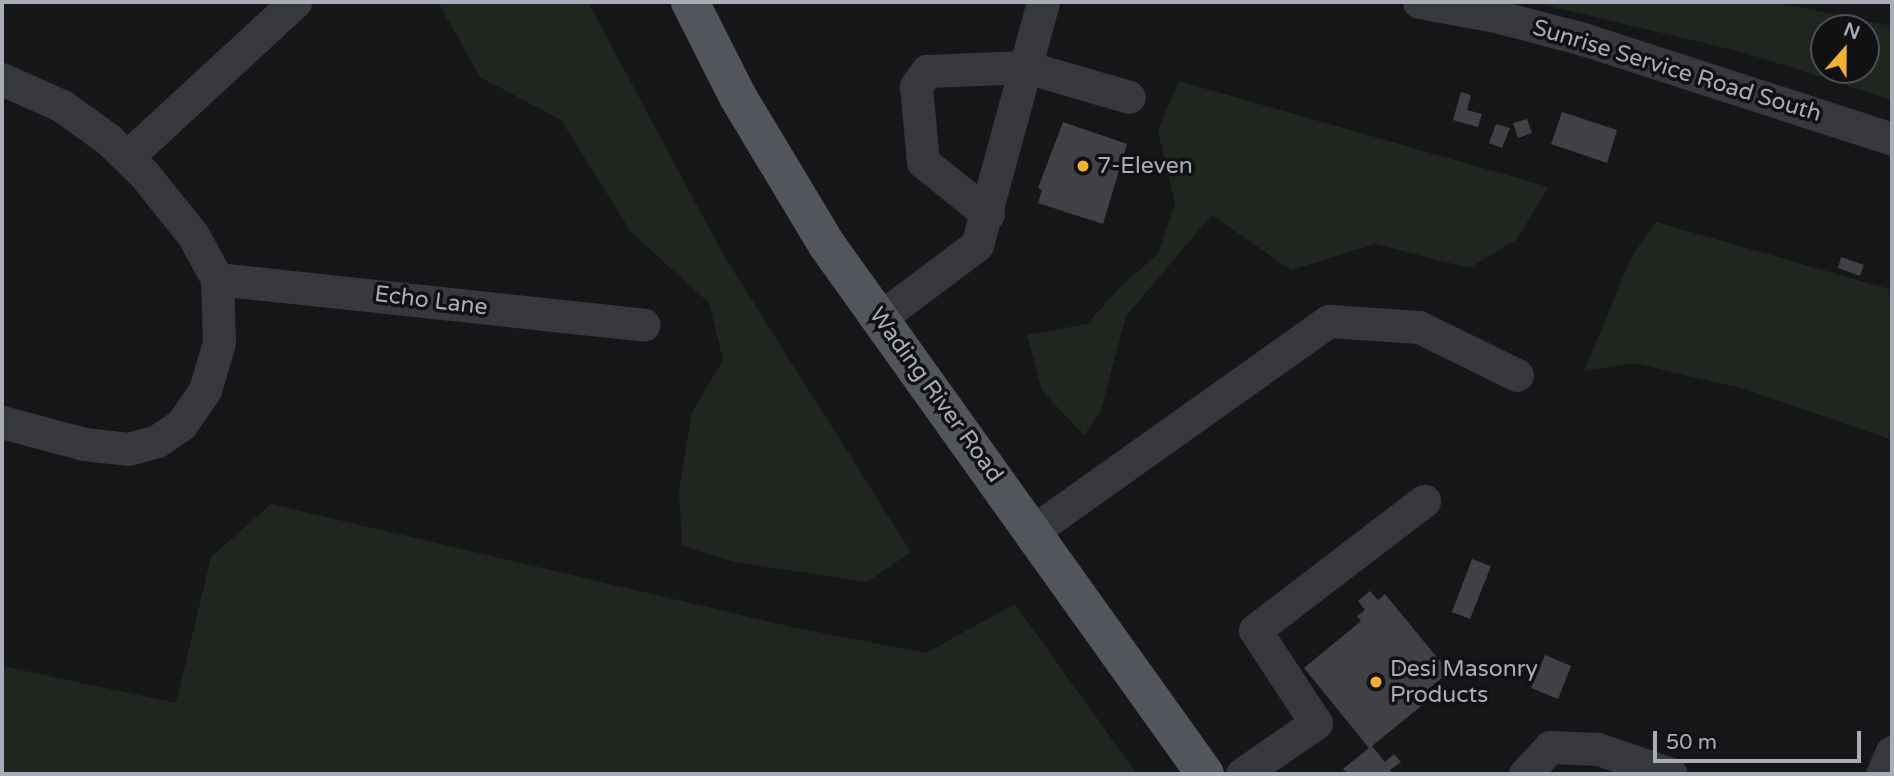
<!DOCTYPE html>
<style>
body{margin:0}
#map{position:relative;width:1894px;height:776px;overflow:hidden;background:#161618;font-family:"Varela Round",sans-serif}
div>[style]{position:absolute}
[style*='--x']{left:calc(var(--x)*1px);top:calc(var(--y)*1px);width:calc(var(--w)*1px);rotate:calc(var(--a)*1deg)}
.green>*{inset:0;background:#1e261f}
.building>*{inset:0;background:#404145}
.minor>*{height:33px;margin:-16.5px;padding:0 16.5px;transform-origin:16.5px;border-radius:16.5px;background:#37383d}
.major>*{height:38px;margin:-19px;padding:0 19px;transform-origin:19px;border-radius:19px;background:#53555c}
.dots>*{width:19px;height:19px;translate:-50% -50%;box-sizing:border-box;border:4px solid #111113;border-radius:50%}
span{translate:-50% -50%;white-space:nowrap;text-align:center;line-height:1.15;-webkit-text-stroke:7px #111113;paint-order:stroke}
.street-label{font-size:23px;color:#a8adb8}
.poi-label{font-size:23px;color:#a8adb8}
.left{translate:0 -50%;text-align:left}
.frame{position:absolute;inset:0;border:4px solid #a8adb8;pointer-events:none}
.north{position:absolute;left:1810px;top:14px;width:70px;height:70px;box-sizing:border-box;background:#111113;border:2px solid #4d4f55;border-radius:50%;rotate:21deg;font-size:19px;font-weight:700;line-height:28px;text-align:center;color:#a8adb8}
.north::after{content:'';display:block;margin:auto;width:24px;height:32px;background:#f2b134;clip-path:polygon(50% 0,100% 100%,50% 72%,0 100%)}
.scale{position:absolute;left:1653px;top:731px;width:208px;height:32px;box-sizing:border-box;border:4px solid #a8adb8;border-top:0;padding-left:9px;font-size:21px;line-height:24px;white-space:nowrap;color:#a8adb8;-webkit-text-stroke:5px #111113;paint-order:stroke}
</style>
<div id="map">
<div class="green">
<i style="clip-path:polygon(438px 2px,588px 2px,724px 256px,911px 552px,867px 582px,734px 562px,682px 546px,679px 491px,692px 412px,723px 360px,709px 303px,631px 232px,561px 120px,480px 77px)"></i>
<i style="clip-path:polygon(evenodd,1532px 2px,1774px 2px,1892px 26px,1892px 100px,1746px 53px,1532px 2px,1824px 28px,1866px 28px,1866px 70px,1824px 70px,1824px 28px)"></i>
<i style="clip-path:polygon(1179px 81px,1549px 187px,1516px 240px,1469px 268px,1375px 244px,1291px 270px,1212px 215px,1126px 316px,1100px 413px,1084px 435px,1042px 391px,1027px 335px,1087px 324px,1122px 285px,1158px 254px,1175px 203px,1158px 131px)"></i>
<i style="clip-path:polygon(1656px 222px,1892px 290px,1892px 440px,1745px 389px,1633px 363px,1584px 371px,1632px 256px)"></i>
<i style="clip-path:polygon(271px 504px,792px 627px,926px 653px,1015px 604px,1137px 774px,2px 774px,2px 666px,176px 703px,211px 557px)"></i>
</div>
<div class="building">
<i style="clip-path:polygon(1461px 92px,1471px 95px,1467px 110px,1482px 114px,1478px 127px,1453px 120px)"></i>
<i style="clip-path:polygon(1562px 112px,1617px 130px,1607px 163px,1551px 144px)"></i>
<i style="clip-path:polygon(1527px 119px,1532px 133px,1518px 138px,1513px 123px)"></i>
<i style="clip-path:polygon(1063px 122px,1127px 144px,1103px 224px,1038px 203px,1042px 190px,1038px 188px)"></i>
<i style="clip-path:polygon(1496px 124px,1510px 128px,1502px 148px,1489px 143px)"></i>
<i style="clip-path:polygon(1841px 257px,1864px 265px,1860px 276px,1838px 268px)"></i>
<i style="clip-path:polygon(1472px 559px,1491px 566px,1470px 619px,1452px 612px)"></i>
<i style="clip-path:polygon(1370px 591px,1378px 600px,1385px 594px,1449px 672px,1425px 692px,1431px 698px,1372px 746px,1385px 762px,1394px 754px,1401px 762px,1390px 770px,1393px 774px,1348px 774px,1343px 769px,1369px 748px,1304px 668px,1361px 621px,1357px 616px,1365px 610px,1358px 601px)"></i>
<i style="clip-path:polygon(1545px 655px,1571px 666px,1558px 699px,1531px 688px)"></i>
</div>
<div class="minor">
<i style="--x:1419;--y:2;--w:78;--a:10.3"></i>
<i style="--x:1496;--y:16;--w:90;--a:14.8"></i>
<i style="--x:1583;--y:39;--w:325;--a:17.9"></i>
<i style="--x:2;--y:79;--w:66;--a:24.2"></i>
<i style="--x:62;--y:106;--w:57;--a:35.7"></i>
<i style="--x:108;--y:139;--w:50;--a:44.2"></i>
<i style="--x:144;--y:174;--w:78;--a:51.2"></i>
<i style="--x:193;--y:235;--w:50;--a:61.4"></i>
<i style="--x:217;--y:279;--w:429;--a:6.1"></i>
<i style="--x:127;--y:157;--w:229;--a:-42.7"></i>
<i style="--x:988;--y:214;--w:83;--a:-141.3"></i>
<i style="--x:923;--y:162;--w:76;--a:-95.3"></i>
<i style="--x:916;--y:86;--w:19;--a:-54"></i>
<i style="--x:927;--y:71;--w:99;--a:-2.3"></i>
<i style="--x:1026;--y:67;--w:107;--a:16.2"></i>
<i style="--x:881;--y:317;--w:120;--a:-36.9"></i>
<i style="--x:977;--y:245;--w:252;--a:-74.8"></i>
<i style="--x:2;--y:422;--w:85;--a:15"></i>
<i style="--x:84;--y:444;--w:44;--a:6.5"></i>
<i style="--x:128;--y:449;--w:30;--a:-15"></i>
<i style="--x:157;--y:441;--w:29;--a:-34"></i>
<i style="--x:181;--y:425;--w:42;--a:-55.6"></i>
<i style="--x:205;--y:390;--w:50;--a:-73.7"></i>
<i style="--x:219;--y:342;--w:63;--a:-91.8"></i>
<i style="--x:1033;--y:531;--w:363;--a:-35.4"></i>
<i style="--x:1329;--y:321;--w:90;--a:3.8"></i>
<i style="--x:1419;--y:327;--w:109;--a:26.1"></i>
<i style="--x:1242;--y:774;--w:90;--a:-34.6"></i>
<i style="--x:1316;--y:723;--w:111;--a:-123.3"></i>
<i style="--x:1255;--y:630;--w:213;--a:-37.4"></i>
<i style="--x:1525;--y:774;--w:37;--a:-47"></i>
<i style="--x:1550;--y:747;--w:48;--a:2.4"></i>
<i style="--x:1598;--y:749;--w:77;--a:18.9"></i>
<i style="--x:1882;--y:774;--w:24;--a:-66"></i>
</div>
<div class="major">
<i style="--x:690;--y:2;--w:106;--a:63.2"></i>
<i style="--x:738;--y:97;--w:173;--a:59"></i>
<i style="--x:827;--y:245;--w:650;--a:54.45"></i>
</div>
<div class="dots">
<i style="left:1083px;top:166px;background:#f2b134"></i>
<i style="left:1376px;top:682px;background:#f2b134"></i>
</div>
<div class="street-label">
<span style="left:1677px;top:71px;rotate:17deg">Sunrise Service Road South</span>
<span style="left:431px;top:301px;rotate:7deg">Echo Lane</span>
<span style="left:936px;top:395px;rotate:54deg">Wading River Road</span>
</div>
<div class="poi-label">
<span class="left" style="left:1097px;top:166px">7-Eleven</span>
<span class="left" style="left:1390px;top:682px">Desi Masonry<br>Products</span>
</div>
<div class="frame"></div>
<div class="north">N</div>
<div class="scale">50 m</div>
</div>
